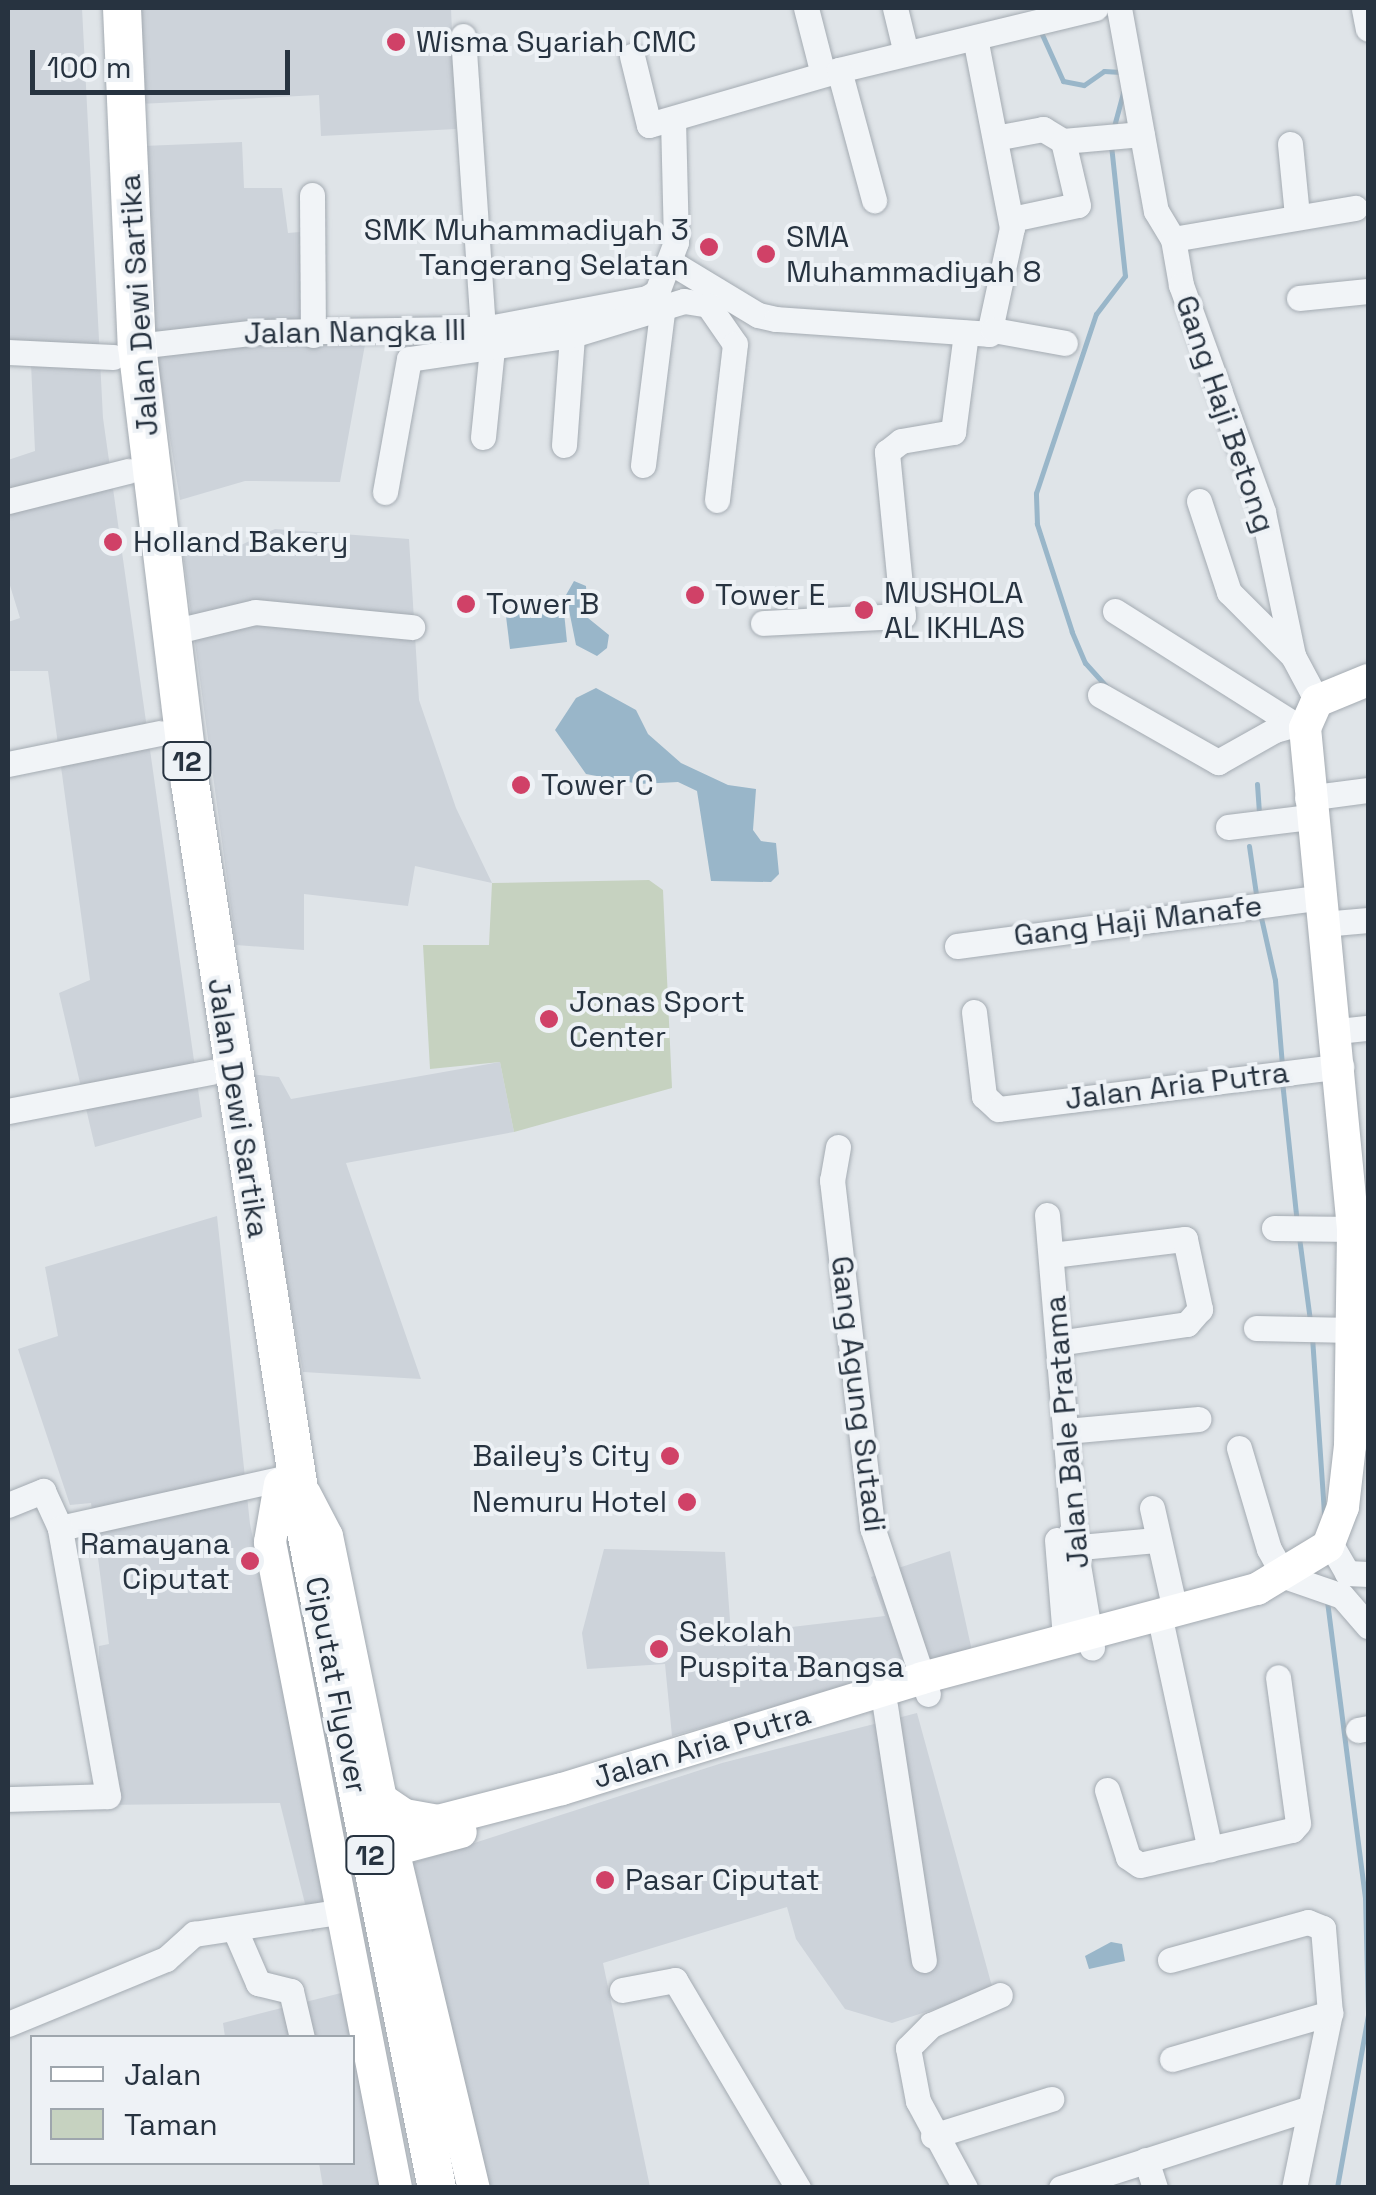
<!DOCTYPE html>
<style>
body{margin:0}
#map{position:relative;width:1376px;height:2195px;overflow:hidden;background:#dfe4e8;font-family:"Space Grotesk",sans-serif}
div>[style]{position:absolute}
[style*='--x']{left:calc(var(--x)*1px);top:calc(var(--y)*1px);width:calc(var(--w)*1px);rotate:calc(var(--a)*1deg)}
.built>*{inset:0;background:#cdd3da}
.green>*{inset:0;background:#c6d2c0}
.water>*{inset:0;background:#99b6c9}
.stream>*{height:5px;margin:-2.5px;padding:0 2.5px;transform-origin:2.5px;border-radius:2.5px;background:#99b6c9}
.roads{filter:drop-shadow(0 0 2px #a4abb2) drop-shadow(0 0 2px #a4abb2)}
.minor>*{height:25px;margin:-12.5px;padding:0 12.5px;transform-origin:12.5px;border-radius:12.5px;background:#f1f4f7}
.major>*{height:32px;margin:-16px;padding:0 16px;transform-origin:16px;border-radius:16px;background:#fff}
.highway>*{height:38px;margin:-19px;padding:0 19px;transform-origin:19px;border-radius:19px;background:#fff}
.dots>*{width:28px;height:28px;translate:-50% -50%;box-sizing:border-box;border:5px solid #eef2f6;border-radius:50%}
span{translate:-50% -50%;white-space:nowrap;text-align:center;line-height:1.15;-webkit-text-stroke:8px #eef2f6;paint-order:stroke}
.shield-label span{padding:2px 8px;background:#eef2f6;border:2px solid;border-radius:8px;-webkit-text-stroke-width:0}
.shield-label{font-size:28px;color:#273340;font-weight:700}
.poi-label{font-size:30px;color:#273340}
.left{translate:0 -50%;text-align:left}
.right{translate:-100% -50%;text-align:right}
.street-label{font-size:30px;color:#273340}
.frame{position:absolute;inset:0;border:10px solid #273340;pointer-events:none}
.legend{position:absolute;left:30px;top:2035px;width:325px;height:130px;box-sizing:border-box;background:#eef2f6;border:2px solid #9ea6ad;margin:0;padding:12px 18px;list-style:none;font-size:30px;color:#273340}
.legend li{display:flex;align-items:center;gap:20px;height:50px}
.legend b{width:50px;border:2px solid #9ea6ad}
.scale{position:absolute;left:30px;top:50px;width:260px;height:45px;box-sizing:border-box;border:5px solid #273340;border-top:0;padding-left:12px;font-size:30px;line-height:35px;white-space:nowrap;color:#273340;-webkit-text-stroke:8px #eef2f6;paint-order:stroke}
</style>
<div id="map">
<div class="built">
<i style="clip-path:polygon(8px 8px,82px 8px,103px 418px,202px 1117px,95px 1147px,59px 993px,90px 980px,48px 671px,8px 671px,8px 622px,20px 618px,8px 579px,8px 460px,35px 451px,31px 364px,8px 356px)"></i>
<i style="clip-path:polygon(135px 8px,451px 8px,456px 129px,321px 136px,319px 95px,139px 104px)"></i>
<i style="clip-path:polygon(242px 142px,244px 188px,282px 188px,288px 233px,312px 231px,310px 337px,366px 339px,340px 482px,245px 481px,180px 500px,155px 346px,143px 146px)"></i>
<i style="clip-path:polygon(275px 529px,409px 539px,419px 700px,456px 808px,492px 883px,415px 866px,408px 906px,304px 894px,304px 950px,236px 945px,182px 547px,239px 546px)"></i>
<i style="clip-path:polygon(500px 1062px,514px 1132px,346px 1163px,421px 1379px,303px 1372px,249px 1074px,279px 1077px,291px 1099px)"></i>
<i style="clip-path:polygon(217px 1216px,250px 1524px,331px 1921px,312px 1932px,280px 1803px,101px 1805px,99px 1646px,109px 1644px,91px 1503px,70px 1505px,18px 1349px,58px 1336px,45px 1267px)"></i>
<i style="clip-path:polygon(604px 1549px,725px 1552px,731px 1634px,885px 1616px,871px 1577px,950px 1551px,972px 1651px,672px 1736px,665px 1664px,587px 1669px,582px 1633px)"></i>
<i style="clip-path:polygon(917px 1713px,993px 1990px,892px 2023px,845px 2009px,796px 1939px,787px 1907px,603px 1963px,650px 2187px,481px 2187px,412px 1863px,722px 1763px)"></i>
<i style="clip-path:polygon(345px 1992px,385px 2187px,323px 2187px,319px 2163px,352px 2162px,352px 2038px,225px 2037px,223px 2023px)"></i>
</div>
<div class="green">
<i style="clip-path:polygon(649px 880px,663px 890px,672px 1088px,514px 1132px,500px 1062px,430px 1069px,423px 945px,489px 945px,492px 883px)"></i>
</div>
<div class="water">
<i style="clip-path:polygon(574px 581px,586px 586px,588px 618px,609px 635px,607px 648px,597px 656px,576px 645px,566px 595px)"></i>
<i style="clip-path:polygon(563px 602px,567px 642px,510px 649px,505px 608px)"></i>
<i style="clip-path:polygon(596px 688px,636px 710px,648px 734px,681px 763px,728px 785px,756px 789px,753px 830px,761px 841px,776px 843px,779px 874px,771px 882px,711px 881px,697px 791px,678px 782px,639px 784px,586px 774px,555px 730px,576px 698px)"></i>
<i style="clip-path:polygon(1111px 1942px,1122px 1944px,1125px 1961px,1089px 1969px,1085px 1956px)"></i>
</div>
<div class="stream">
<i style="--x:1040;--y:30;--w:56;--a:65.7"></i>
<i style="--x:1063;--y:81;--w:21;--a:11"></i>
<i style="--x:1084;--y:85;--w:24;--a:-35"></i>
<i style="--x:1104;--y:71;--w:17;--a:3"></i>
<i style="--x:1113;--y:130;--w:39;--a:-75"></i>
<i style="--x:1106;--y:686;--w:31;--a:-132"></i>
<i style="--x:1085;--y:663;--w:34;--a:-113"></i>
<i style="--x:1072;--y:632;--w:114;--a:-108"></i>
<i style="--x:1037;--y:524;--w:31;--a:-92"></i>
<i style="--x:1036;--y:493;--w:189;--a:-71.5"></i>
<i style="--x:1096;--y:314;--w:48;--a:-52.7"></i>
<i style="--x:1125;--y:276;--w:132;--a:-96.1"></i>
<i style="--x:1257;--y:784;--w:31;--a:86"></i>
<i style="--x:1249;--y:846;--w:49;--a:81.7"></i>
<i style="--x:1260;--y:913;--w:69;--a:77.4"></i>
<i style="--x:1275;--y:980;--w:85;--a:85.3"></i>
<i style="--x:1282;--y:1081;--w:135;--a:84"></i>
<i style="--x:1299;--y:1237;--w:84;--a:82.5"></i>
<i style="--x:1312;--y:1337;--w:176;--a:86.1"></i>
<i style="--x:1327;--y:1601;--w:299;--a:82.7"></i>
<i style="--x:1365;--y:1898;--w:117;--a:88.5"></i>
<i style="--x:1368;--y:2015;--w:176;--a:100.2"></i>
</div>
<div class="roads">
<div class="minor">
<i style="--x:806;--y:8;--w:68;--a:75.6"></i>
<i style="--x:895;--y:8;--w:46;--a:76.3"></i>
<i style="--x:1119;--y:8;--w:206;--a:79.7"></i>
<i style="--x:1156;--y:211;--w:33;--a:59"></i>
<i style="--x:1364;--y:9;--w:20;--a:79"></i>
<i style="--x:463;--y:36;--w:294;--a:86.1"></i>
<i style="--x:632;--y:56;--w:71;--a:76.2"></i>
<i style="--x:649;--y:125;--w:198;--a:-16.1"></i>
<i style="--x:839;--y:70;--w:264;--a:-13.6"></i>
<i style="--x:839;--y:70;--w:135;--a:74.9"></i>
<i style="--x:995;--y:138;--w:49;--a:-10.6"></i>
<i style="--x:1043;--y:129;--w:23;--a:31"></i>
<i style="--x:1063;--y:141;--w:79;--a:-5.1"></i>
<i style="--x:1290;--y:144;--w:71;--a:84.4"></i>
<i style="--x:312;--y:195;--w:140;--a:89.6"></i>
<i style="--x:1012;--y:219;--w:67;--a:-12"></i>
<i style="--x:1078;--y:205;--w:66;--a:-103.2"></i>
<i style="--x:1173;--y:239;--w:47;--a:80.1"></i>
<i style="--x:1181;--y:285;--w:241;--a:70.1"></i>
<i style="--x:1263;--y:512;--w:147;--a:78.2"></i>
<i style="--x:1293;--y:656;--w:51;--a:61.9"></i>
<i style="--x:1173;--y:239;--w:185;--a:-9.7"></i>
<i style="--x:672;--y:263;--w:100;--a:31.2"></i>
<i style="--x:758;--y:315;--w:18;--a:13"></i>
<i style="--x:776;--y:319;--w:214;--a:4"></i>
<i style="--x:989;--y:334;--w:108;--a:-77.8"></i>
<i style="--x:1012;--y:228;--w:194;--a:-101"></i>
<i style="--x:1299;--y:298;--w:69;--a:-5.8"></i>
<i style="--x:993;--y:330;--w:73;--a:10.2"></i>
<i style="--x:137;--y:346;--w:122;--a:-6.6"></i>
<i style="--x:258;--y:332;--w:225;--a:-0.8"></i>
<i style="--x:483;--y:329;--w:167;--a:-10.7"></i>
<i style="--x:647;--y:298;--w:12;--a:-31"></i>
<i style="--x:657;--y:292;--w:53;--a:-69.2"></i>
<i style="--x:676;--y:242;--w:122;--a:-91.4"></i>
<i style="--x:8;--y:352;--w:105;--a:2.7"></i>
<i style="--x:483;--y:437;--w:89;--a:-84.2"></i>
<i style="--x:564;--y:445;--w:110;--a:-85.8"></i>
<i style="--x:643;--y:465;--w:154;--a:-82.9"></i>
<i style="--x:385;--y:492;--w:135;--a:-79.8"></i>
<i style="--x:409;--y:359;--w:165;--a:-8.4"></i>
<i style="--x:572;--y:335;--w:117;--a:-16.9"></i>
<i style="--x:684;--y:301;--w:24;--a:9"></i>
<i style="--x:708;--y:305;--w:47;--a:55.3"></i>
<i style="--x:735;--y:344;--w:157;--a:96.6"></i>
<i style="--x:8;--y:501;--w:124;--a:-14"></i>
<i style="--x:1199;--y:501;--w:96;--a:71.8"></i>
<i style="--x:1229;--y:592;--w:91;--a:45"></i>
<i style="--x:1115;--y:611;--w:209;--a:32.3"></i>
<i style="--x:763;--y:623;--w:140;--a:-2.9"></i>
<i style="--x:903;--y:616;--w:165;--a:-95.6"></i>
<i style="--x:887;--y:452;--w:18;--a:-38"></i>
<i style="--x:901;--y:441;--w:53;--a:-9.8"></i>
<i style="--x:953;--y:432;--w:100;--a:-82.5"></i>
<i style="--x:172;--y:632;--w:85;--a:-13.5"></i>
<i style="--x:255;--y:612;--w:158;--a:5.5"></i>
<i style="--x:1100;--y:695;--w:136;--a:29.6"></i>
<i style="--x:1218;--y:762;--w:65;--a:-29.3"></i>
<i style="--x:1275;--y:730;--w:32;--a:-16"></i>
<i style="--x:8;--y:764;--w:155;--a:-11.5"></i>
<i style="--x:1307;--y:798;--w:62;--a:-7.5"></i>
<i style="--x:1228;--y:827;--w:82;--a:-7"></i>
<i style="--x:1323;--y:924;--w:45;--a:-5.1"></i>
<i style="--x:957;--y:946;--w:365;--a:-7.6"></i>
<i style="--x:974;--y:1012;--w:85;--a:83.2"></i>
<i style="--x:984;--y:1096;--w:19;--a:43"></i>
<i style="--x:998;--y:1109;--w:346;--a:-7.1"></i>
<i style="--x:1337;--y:1031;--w:31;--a:-6"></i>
<i style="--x:8;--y:1111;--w:207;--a:-10.9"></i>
<i style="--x:838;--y:1147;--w:34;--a:100"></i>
<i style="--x:832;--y:1180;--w:349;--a:83.4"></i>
<i style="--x:872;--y:1527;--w:176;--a:71.5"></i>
<i style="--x:1047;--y:1215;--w:333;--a:85.2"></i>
<i style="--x:1075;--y:1547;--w:102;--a:80.4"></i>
<i style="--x:1274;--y:1228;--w:79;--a:0.7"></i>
<i style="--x:1052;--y:1255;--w:134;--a:-6.9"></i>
<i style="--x:1185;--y:1239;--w:72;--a:77.9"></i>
<i style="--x:1200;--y:1309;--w:20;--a:131"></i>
<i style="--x:1187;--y:1324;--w:130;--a:171.6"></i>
<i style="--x:1256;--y:1328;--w:97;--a:1.2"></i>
<i style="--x:1066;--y:1431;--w:133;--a:-5.2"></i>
<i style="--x:1239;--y:1448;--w:105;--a:73.5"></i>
<i style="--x:1269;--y:1549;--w:31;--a:61"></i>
<i style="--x:1284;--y:1576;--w:61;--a:19"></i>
<i style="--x:1342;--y:1596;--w:40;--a:49"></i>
<i style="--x:8;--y:1505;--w:38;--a:-22"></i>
<i style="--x:43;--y:1491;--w:41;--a:65.3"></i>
<i style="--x:60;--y:1528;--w:224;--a:-12.6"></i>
<i style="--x:1152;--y:1508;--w:105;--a:77.3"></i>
<i style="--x:1057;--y:1540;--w:98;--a:85.3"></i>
<i style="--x:1330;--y:1543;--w:34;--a:60"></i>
<i style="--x:1347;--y:1573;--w:21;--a:3"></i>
<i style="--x:1091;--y:1546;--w:65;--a:-5.3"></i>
<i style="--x:1159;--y:1614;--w:241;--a:77.8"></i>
<i style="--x:885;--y:1706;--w:257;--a:81.3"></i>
<i style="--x:1358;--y:1730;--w:10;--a:-11"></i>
<i style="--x:1107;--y:1790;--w:70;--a:72.6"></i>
<i style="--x:1128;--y:1857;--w:14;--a:34"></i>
<i style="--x:1140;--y:1865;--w:156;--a:-13"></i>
<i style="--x:1292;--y:1830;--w:9;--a:-49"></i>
<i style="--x:1298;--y:1823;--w:147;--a:-97.8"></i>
<i style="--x:8;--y:1799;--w:100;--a:-1.7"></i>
<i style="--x:108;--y:1796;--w:272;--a:-100.2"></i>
<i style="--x:235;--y:1930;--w:58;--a:66.5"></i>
<i style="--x:258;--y:1983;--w:34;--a:14"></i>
<i style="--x:291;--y:1991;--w:48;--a:76.8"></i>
<i style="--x:1170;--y:1960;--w:143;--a:-15.4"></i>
<i style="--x:1308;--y:1922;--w:16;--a:22"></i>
<i style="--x:1323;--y:1928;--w:85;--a:85.3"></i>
<i style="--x:1330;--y:2013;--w:179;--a:101.6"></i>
<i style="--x:622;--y:1990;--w:54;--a:-10.7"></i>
<i style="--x:675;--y:1980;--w:242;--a:59.4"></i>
<i style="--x:8;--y:2024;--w:171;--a:-22.4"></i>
<i style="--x:166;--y:1959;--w:38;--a:-42"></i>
<i style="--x:194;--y:1934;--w:152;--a:-8.7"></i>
<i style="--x:1172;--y:2059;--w:165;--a:-16.2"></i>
<i style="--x:933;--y:2136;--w:124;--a:-17.4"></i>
<i style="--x:1146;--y:2160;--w:29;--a:72"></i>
<i style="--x:965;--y:2188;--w:99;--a:-118.4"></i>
<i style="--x:918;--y:2101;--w:54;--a:-100.7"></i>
<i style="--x:908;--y:2048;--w:33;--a:-45"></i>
<i style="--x:931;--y:2025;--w:75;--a:-23.5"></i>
<i style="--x:1061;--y:2188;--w:262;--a:-17.8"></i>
</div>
<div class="major">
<i style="--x:280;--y:1484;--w:59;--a:99.8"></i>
<i style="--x:270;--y:1542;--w:658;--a:78.96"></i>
<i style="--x:305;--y:1494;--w:47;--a:62.4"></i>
<i style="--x:327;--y:1536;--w:268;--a:78.4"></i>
<i style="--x:381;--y:1799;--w:400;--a:76.6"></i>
<i style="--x:381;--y:1799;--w:29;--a:34"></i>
<i style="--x:405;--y:1815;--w:34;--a:10"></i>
<i style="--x:438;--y:1821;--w:128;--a:-14.5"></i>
<i style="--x:562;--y:1789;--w:377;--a:-17.1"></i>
<i style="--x:922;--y:1678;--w:347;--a:-14.9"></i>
<i style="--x:1257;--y:1589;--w:83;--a:-31.2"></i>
<i style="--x:1328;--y:1546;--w:42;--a:-69"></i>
<i style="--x:1343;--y:1507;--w:61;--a:-83.5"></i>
<i style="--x:1350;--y:1446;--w:217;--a:-89.2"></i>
<i style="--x:1353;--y:1229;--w:503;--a:-95.47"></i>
<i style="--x:1305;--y:728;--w:30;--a:-66"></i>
<i style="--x:1317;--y:701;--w:55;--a:-22.4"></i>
<i style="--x:393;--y:1850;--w:70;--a:-14.8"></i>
</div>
<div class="highway">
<i style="--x:122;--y:8;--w:338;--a:87.5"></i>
<i style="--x:137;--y:346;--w:440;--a:83.1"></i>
<i style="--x:190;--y:783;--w:748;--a:81.23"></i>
<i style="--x:304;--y:1522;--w:679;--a:78.71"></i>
</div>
</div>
<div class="dots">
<i style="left:396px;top:42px;background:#d04167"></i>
<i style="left:709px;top:247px;background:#d04167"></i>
<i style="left:766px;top:254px;background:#d04167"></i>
<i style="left:113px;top:542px;background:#d04167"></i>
<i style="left:695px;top:595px;background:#d04167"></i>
<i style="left:466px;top:604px;background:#d04167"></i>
<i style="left:864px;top:610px;background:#d04167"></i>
<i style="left:521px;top:785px;background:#d04167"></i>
<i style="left:549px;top:1019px;background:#d04167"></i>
<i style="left:670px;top:1456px;background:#d04167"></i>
<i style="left:687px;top:1502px;background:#d04167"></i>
<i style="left:250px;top:1561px;background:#d04167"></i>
<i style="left:659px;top:1649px;background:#d04167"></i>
<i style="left:605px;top:1880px;background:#d04167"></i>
</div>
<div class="shield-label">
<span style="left:187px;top:761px">12</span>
<span style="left:370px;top:1855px">12</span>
</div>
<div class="poi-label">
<span class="left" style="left:416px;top:42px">Wisma Syariah CMC</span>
<span class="right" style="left:689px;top:247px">SMK Muhammadiyah 3<br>Tangerang Selatan</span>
<span class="left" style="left:786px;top:254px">SMA<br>Muhammadiyah 8</span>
<span class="left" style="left:133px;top:542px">Holland Bakery</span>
<span class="left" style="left:884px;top:610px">MUSHOLA<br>AL IKHLAS</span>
<span class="left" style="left:715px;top:595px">Tower E</span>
<span class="left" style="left:486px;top:604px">Tower B</span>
<span class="left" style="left:541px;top:785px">Tower C</span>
<span class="left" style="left:569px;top:1019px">Jonas Sport<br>Center</span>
<span class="right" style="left:650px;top:1456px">Bailey's City</span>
<span class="right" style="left:667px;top:1502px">Nemuru Hotel</span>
<span class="right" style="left:230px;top:1561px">Ramayana<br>Ciputat</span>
<span class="left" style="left:679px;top:1649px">Sekolah<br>Puspita Bangsa</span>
<span class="left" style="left:625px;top:1880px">Pasar Ciputat</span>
</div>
<div class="street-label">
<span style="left:139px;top:305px;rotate:-94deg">Jalan Dewi Sartika</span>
<span style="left:355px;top:332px;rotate:-1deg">Jalan Nangka III</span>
<span style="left:1225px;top:414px;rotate:71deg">Gang Haji Betong</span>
<span style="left:1138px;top:921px;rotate:-7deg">Gang Haji Manafe</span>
<span style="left:1177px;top:1086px;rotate:-7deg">Jalan Aria Putra</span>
<span style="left:238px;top:1108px;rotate:81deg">Jalan Dewi Sartika</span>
<span style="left:858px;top:1394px;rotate:83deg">Gang Agung Sutadi</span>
<span style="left:1067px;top:1432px;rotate:-95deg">Jalan Bale Pratama</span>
<span style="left:336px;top:1685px;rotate:79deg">Ciputat Flyover</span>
<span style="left:702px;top:1746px;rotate:-17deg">Jalan Aria Putra</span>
</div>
<div class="frame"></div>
<ul class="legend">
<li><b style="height:12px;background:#fff"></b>Jalan</li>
<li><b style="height:28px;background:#c6d2c0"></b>Taman</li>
</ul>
<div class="scale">100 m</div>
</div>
